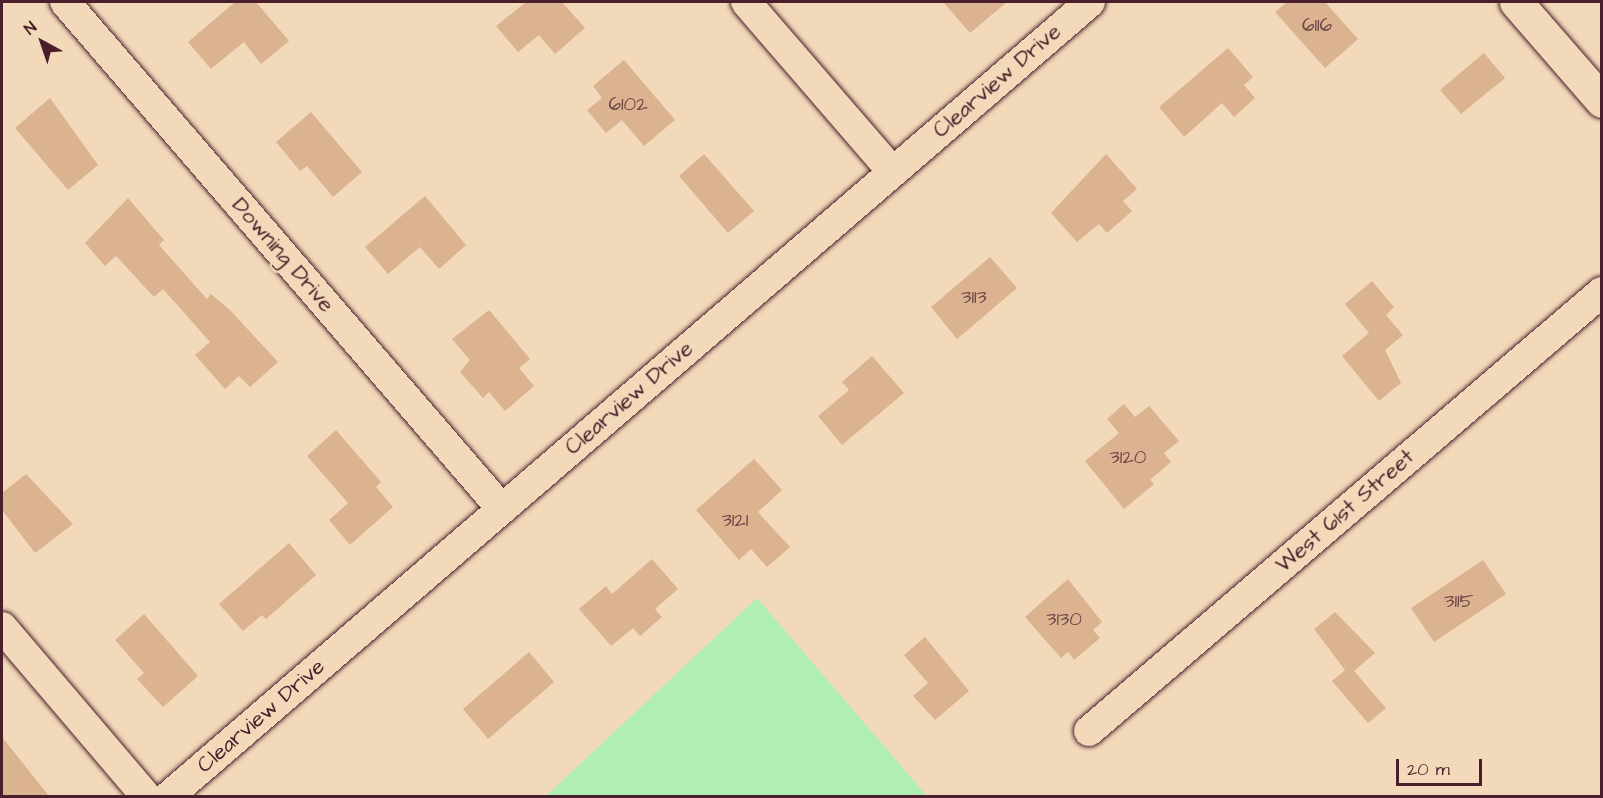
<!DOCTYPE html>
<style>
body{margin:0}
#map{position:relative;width:1603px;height:798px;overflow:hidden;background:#f2d9b9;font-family:"Architects Daughter",sans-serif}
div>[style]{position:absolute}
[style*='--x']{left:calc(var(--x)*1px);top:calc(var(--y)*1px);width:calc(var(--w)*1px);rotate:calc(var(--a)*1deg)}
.green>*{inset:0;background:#b0eeb4}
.building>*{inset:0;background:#dbb391}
.roads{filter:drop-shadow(0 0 2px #4a1f2b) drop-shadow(0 0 2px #4a1f2b)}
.street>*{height:30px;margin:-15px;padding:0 15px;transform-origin:15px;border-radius:15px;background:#f2d9b9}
.secondary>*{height:33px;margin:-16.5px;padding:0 16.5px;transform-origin:16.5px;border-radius:16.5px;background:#f2d9b9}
span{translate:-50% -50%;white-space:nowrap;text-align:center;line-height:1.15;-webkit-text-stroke:5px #f2d9b9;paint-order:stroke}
.number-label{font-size:20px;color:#6e4444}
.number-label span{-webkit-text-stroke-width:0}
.street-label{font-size:22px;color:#4a1f2b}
.frame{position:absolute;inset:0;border:3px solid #4a1f2b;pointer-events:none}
.north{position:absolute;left:12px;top:12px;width:60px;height:60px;-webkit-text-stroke:4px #f2d9b9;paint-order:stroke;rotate:320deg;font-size:16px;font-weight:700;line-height:24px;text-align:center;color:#4a1f2b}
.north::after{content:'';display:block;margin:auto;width:21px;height:27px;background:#4a1f2b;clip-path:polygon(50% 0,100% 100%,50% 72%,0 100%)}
.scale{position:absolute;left:1396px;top:759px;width:86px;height:27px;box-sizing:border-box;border:3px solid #4a1f2b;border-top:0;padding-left:8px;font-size:18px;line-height:21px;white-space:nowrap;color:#4a1f2b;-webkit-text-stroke:4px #f2d9b9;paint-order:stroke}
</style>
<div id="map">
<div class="green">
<i style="clip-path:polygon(757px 598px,927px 796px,546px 796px)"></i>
</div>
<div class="building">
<i style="clip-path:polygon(235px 2px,256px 2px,289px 41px,261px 64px,244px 42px,211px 69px,188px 42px)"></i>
<i style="clip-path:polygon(526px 2px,562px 2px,585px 28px,555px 54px,539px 35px,518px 52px,496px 26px)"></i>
<i style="clip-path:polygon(943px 2px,1007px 2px,970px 33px)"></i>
<i style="clip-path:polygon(1287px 2px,1325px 2px,1358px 39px,1325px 68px,1275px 12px)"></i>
<i style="clip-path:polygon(1228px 48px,1253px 77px,1244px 85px,1255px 98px,1234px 117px,1222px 103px,1184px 137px,1159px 107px)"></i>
<i style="clip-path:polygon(1484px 53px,1505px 78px,1461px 114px,1440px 90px)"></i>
<i style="clip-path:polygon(624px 60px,675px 120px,644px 146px,622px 120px,606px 133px,587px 110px,602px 98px,593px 86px)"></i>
<i style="clip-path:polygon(50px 98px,98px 165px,68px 190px,15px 128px)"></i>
<i style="clip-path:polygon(311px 112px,362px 172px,333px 197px,307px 166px,300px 171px,276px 142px)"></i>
<i style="clip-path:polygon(704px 154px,754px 211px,728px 233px,679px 176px)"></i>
<i style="clip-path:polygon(1106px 154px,1137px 189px,1123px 201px,1132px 211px,1107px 233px,1099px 224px,1077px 242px,1051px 213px)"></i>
<i style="clip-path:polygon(425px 196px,466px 245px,439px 269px,420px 247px,388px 274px,365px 247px)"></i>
<i style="clip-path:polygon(128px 198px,164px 240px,159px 245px,207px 299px,211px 294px,231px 311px,278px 362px,250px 387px,239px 376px,225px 389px,195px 355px,210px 342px,163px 289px,154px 297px,116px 256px,105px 266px,85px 243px)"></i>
<i style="clip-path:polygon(990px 257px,1017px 288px,957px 339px,931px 307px)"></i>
<i style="clip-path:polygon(1372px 281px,1394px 307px,1386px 315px,1403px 335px,1385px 350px,1401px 383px,1379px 401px,1342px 356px,1369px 333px,1345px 304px)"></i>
<i style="clip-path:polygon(489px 310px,530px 359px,519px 368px,534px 386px,505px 411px,489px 392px,483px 398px,460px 372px,470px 360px,452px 339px)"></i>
<i style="clip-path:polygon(872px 356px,904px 393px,842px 445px,818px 416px,849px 390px,842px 382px)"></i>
<i style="clip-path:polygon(1124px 404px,1135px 417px,1149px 406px,1179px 441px,1164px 453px,1171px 462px,1150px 480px,1154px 484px,1124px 509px,1085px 461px,1119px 433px,1107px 419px)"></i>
<i style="clip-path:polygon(336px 430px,381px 482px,376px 487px,393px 507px,350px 545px,329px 520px,348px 503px,307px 456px)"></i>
<i style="clip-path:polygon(754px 459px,782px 490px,758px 512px,790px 547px,767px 567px,751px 549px,739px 560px,696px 510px)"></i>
<i style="clip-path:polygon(26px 474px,73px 524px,35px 553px,2px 510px,2px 493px)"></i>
<i style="clip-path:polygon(289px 543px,316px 575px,266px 619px,262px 615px,243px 631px,219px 604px)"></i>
<i style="clip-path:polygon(652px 559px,678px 589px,655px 609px,662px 617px,640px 636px,633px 628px,611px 646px,579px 609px,606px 586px,612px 594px)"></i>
<i style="clip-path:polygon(1483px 560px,1506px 594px,1434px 642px,1411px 608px)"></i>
<i style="clip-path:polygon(1068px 579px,1102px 622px,1093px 630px,1100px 638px,1074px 660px,1068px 652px,1061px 658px,1025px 617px)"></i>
<i style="clip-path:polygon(1335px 612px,1375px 653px,1354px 671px,1386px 708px,1368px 723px,1332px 681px,1345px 670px,1314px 629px)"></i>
<i style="clip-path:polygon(144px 614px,198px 676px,163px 707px,137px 679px,144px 673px,115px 640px)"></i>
<i style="clip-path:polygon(925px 637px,969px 691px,935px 720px,913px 696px,928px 683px,904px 655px)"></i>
<i style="clip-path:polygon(529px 652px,554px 682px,488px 739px,463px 709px)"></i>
<i style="clip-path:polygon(2px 737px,49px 796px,2px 796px)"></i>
</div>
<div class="roads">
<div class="street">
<i style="--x:65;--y:2;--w:668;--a:49.25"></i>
<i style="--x:746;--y:2;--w:223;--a:49.2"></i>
<i style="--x:2;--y:627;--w:222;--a:49.6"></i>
<i style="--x:1089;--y:731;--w:675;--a:-40.56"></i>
<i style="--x:169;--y:796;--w:1216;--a:-40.76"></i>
</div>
<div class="secondary">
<i style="--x:1516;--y:2;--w:131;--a:49"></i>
</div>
</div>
<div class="number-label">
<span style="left:1317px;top:25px">6116</span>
<span style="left:628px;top:104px">6102</span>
<span style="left:974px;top:297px">3113</span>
<span style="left:1128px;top:457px">3120</span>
<span style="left:735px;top:520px">3121</span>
<span style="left:1459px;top:601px">3115</span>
<span style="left:1064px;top:619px">3130</span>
</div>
<div class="street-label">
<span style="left:997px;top:81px;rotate:-41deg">Clearview Drive</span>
<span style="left:283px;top:255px;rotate:49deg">Downing Drive</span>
<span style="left:629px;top:398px;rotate:-41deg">Clearview Drive</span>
<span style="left:1345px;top:511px;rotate:-41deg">West 61st Street</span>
<span style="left:261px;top:716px;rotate:-41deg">Clearview Drive</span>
</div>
<div class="frame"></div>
<div class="north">N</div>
<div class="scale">20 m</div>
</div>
